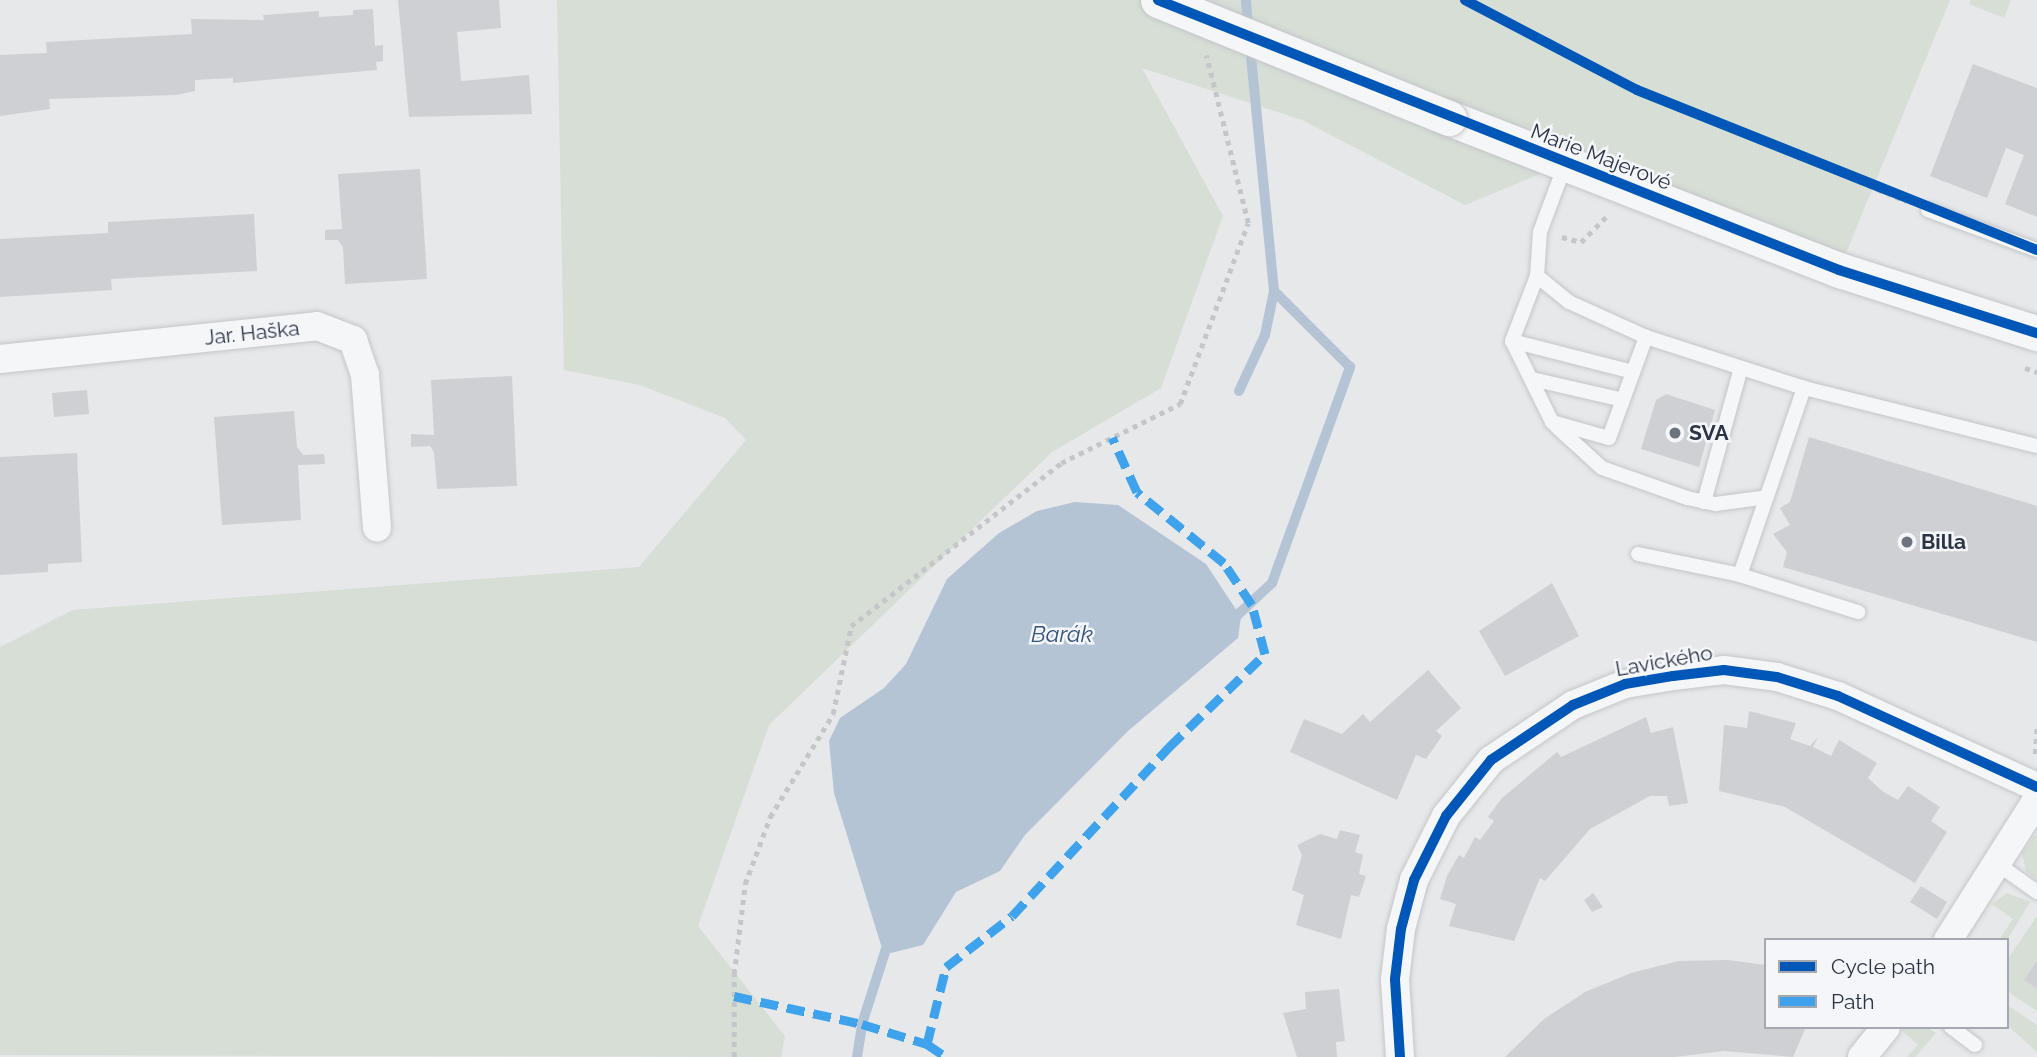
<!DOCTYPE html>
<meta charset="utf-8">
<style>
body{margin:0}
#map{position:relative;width:2037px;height:1057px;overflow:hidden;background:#e6e8ea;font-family:Raleway,sans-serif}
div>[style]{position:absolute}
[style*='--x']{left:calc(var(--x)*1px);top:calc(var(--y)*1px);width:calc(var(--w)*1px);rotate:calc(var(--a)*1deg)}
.green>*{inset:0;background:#d6ded6}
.water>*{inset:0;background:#b4c4d5}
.stream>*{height:10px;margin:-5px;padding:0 5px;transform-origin:5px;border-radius:5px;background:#b4c4d5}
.building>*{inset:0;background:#ced0d3}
.path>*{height:4.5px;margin-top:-2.25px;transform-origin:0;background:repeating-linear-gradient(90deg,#c5c6ca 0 5px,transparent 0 10px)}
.roads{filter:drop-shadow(0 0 2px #c4c6c8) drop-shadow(0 0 2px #c4c6c8)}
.service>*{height:14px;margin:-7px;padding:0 7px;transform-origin:7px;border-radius:7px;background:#f5f6f7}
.minor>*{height:28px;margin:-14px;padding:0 14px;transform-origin:14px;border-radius:14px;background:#f5f6f7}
.tertiary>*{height:35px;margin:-17.5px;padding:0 17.5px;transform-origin:17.5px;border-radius:17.5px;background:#f5f6f7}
.bridges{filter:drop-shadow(0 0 2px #c4c6c8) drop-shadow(0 0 2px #c4c6c8)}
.tertiary-bridge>*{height:35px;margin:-17.5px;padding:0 17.5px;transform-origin:17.5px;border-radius:17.5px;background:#f5f6f7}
.quiet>*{height:9px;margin-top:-4.5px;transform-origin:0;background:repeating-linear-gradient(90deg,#3ea3ec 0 18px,transparent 0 27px)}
.cycleway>*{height:10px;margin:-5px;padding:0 5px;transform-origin:5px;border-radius:5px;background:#0057b8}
.dots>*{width:19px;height:19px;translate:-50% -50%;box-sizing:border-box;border:4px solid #f4f6f9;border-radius:50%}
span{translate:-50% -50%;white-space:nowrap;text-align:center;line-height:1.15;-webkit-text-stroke:5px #f4f6f9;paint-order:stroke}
.street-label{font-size:21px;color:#2b3445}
.poi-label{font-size:21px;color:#2b3445;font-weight:700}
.left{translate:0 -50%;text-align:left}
.water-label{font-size:23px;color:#34527a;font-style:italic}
.legend{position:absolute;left:1764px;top:938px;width:245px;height:91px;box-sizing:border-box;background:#f4f6f9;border:2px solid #a4a8b1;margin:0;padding:9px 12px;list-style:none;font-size:21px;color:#2b3445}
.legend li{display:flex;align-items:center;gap:14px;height:35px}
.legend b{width:35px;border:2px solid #a4a8b1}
</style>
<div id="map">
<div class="green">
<i style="clip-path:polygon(557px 0,1950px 0,1839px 270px,1566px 163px,1465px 205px,1302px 120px,1142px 68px,1223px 216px,1161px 388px,1052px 452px,769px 725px,698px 926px,785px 1036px,781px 1057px,0 1055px,0 647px,73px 610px,639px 567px,746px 440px,725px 418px,640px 385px,564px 370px)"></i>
<i style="clip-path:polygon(1971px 0,2011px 0,2004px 18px,1969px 4px)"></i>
<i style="clip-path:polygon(2037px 833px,2037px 880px,2026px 871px,2022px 853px)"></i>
<i style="clip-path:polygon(2007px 893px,2030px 902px,2007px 940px,1999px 940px,2013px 919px,1992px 904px)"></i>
<i style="clip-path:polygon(2037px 916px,2037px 960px,2024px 980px,2037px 989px,2037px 1011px,2007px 991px,2007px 960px)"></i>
<i style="clip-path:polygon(2007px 1005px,2037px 1025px,2037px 1052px,2007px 1025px)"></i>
<i style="clip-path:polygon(1927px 1027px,1936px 1033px,1915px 1057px,1907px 1057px,1918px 1045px,1899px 1028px)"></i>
</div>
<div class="water">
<i style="clip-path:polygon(1075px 502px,1118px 505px,1206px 564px,1241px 617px,1238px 638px,1128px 731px,1025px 835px,1000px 871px,956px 892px,923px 945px,891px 953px,881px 945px,834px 793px,829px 741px,840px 718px,884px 688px,906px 664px,947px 579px,999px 533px,1037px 511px)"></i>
</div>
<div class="stream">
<i style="--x:1246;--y:0;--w:28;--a:86"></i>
<i style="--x:1239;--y:391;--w:62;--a:-65.1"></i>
<i style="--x:1265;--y:335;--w:45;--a:-78.4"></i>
<i style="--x:1274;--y:291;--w:246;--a:-95.6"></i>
<i style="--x:1230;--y:622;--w:57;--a:-42.9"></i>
<i style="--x:1272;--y:583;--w:230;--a:-70.1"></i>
<i style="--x:1350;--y:367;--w:107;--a:-135"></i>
<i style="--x:857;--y:1057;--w:33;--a:-81"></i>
<i style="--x:862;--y:1024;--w:92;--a:-72.3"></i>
</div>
<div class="building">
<i style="clip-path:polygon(398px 0,499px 0,501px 28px,457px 32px,461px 81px,529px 75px,532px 114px,409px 117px)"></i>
<i style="clip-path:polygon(373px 9px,375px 46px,383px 45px,383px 61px,376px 62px,377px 70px,233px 83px,233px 78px,195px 80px,195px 91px,176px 95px,49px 99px,50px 109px,0 116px,0 55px,47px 53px,46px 42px,192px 34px,191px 19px,264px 20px,263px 15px,319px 11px,319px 17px,353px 15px,353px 10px)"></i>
<i style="clip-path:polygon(1973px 64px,2037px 88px,2037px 217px,2005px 204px,2024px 155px,2006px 148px,1987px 198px,1930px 176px)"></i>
<i style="clip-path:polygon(420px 169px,427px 279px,345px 284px,343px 247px,338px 240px,325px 240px,325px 230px,342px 229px,338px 174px)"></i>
<i style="clip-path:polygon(254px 214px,257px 271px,111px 279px,112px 290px,0 297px,0 239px,108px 233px,108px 222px)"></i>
<i style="clip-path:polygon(512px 376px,517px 486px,437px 489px,434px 452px,430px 446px,411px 447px,411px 434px,434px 435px,431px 380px)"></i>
<i style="clip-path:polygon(87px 390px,89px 414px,54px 417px,52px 393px)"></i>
<i style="clip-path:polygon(1666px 394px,1715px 410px,1699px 467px,1641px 449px,1656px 400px)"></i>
<i style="clip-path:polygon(294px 411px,297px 447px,303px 455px,324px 454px,325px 464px,298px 465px,301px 520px,222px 525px,214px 417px)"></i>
<i style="clip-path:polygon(1809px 437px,2037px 506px,2037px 642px,1783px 567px,1787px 552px,1773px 534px,1790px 525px,1780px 508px,1790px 502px)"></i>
<i style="clip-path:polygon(77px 453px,82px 562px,48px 564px,48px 572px,0 575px,0 457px)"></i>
<i style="clip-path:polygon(1552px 583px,1579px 636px,1505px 676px,1479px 631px)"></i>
<i style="clip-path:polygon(1428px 670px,1461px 708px,1436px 731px,1442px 736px,1426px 759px,1416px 755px,1397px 800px,1290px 752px,1304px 719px,1342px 734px,1363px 714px,1370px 722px)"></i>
<i style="clip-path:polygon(1749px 711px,1796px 723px,1790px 739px,1810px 746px,1818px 737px,1813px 747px,1831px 756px,1839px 740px,1877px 763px,1868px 778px,1882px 791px,1898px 800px,1908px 786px,1940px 807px,1931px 821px,1947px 832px,1915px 883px,1785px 807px,1719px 791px,1724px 725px,1747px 728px)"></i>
<i style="clip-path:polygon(1646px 717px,1651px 733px,1673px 727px,1688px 803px,1669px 806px,1667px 796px,1650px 796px,1590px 829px,1545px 881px,1540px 878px,1514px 941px,1449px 926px,1456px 904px,1440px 899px,1447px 876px,1459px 855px,1464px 858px,1475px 837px,1480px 840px,1494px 821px,1488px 817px,1502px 798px,1557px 752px,1561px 757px)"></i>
<i style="clip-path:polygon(1340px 830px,1360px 835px,1355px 852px,1363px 855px,1359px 874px,1366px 876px,1359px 897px,1351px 895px,1341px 939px,1296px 925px,1304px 895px,1292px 890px,1302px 855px,1297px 845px,1320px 834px,1337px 839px)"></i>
<i style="clip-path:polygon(1921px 886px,1947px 902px,1937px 919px,1910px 902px)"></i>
<i style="clip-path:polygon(1593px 893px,1603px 907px,1592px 912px,1584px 900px)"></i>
<i style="clip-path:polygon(1728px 960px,1766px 965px,1766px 1027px,1806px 1027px,1793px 1057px,1724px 1051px,1675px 1057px,1505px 1057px,1544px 1019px,1585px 992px,1631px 973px,1679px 961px)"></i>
<i style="clip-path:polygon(2037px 960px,2037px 989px,2024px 980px)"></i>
<i style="clip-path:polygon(1339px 989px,1345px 1041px,1336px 1042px,1337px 1057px,1297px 1057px,1283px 1013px,1306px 1009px,1305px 992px)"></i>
</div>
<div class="path">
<i style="--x:1465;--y:0;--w:194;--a:27.6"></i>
<i style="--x:1637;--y:90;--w:291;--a:22.4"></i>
<i style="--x:1562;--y:237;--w:20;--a:15"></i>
<i style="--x:1581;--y:242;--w:37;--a:-45"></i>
<i style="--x:2025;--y:368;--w:13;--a:18"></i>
<i style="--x:2035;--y:754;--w:27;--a:-86"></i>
<i style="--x:734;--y:1057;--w:83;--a:-90"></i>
<i style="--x:734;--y:974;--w:91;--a:-83"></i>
<i style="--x:745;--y:884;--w:72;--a:-69.5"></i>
<i style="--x:770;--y:817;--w:121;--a:-58.5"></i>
<i style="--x:833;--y:714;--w:90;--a:-78.4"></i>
<i style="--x:851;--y:626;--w:266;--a:-37.8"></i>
<i style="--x:1061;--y:463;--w:133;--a:-26.4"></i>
<i style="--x:1180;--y:404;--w:193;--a:-69.4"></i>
<i style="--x:1248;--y:223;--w:173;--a:-104"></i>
</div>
<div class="roads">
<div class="service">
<i style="--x:1565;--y:165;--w:72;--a:110.5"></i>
<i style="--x:1540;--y:232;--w:44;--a:93.9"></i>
<i style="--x:1537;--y:276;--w:41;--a:39.1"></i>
<i style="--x:1569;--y:302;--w:85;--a:24.4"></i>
<i style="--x:1646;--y:337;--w:166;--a:17.9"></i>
<i style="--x:1804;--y:388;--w:240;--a:14"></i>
<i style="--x:1928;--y:210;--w:116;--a:20.2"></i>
<i style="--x:1537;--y:276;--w:70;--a:111"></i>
<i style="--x:1512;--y:341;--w:90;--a:63.7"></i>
<i style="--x:1552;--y:422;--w:59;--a:15.7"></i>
<i style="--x:1609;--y:438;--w:108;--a:-69.9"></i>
<i style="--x:1512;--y:341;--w:125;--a:14.4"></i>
<i style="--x:1532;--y:379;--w:93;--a:13"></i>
<i style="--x:1556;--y:426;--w:62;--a:42.4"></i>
<i style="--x:1602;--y:468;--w:90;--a:19.4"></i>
<i style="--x:1687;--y:498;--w:30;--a:12"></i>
<i style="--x:1716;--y:504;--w:51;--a:-7.8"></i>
<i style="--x:1704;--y:502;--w:139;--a:-74.6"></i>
<i style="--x:1638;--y:554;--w:104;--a:11.6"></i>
<i style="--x:1740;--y:575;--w:124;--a:17.4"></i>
<i style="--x:1740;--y:575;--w:198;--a:-71.1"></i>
<i style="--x:1999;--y:865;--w:47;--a:35.4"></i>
<i style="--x:1951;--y:1027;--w:30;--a:37"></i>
</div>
<div class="minor">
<i style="--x:0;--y:359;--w:319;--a:-5.9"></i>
<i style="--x:317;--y:326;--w:39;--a:21"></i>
<i style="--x:353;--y:340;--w:37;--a:71"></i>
<i style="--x:365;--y:375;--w:153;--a:85.5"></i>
<i style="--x:1948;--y:940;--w:166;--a:-57.6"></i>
<i style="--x:1400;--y:1057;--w:78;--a:-93.7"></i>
<i style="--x:1395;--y:979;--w:50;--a:-83.2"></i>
<i style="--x:1401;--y:929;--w:51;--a:-75.1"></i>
<i style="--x:1414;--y:880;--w:72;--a:-63.4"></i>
<i style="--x:1446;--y:816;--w:72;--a:-51.2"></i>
<i style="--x:1491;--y:760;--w:99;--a:-33.9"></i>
<i style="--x:1573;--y:705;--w:56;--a:-22"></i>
<i style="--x:1625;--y:684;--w:49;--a:-9.5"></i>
<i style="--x:1673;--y:676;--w:51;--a:-6.7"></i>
<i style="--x:1724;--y:670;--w:53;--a:7.5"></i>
<i style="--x:1777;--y:677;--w:64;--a:17.3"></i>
<i style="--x:1838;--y:696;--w:219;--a:24.6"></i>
<i style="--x:1862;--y:1057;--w:38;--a:-51"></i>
</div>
<div class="tertiary">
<i style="--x:1449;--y:118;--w:419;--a:21.3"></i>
<i style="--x:1839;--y:270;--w:208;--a:17.7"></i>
</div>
</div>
<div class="bridges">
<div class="tertiary-bridge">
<i style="--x:1158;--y:0;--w:314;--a:22.1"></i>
</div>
</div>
<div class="quiet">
<i style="--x:734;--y:996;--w:131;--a:12.3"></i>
<i style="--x:862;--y:1024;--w:68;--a:17.1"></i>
<i style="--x:927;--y:1044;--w:23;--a:34"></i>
<i style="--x:927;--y:1044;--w:79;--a:-76.1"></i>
<i style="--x:946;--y:967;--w:83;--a:-37.7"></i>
<i style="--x:1012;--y:916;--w:231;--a:-47.1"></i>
<i style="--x:1169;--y:747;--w:134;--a:-44.1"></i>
<i style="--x:1265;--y:654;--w:51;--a:-104.9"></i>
<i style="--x:1252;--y:605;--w:50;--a:-123.7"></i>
<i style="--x:1224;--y:563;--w:112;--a:-140.8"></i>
<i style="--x:1137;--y:492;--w:60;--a:-114.4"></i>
</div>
<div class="cycleway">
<i style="--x:1158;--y:0;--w:733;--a:21.63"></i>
<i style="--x:1839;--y:270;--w:208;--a:17.7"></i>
<i style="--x:1465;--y:0;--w:194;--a:27.6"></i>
<i style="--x:1637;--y:90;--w:431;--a:21.8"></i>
<i style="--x:1400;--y:1057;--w:78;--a:-93.7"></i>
<i style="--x:1395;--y:979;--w:50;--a:-83.2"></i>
<i style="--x:1401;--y:929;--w:51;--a:-75.1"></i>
<i style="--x:1414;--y:880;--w:72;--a:-63.4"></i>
<i style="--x:1446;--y:816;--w:72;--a:-51.2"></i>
<i style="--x:1491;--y:760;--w:99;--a:-33.9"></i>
<i style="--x:1573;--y:705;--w:56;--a:-22"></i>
<i style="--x:1625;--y:684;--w:49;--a:-9.5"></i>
<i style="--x:1673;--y:676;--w:51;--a:-6.7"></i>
<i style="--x:1724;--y:670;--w:53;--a:7.5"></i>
<i style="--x:1777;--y:677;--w:64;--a:17.3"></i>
<i style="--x:1838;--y:696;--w:219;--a:24.6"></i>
</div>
<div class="dots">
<i style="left:1675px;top:433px;background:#6c737f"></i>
<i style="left:1907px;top:542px;background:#6c737f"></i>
</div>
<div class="street-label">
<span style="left:1601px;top:157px;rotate:21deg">Marie Majerové</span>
<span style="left:252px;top:333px;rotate:-6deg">Jar. Haška</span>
<span style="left:1664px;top:661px;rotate:-10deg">Lavického</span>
</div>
<div class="poi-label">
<span class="left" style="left:1689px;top:433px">SVA</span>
<span class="left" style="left:1921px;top:542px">Billa</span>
</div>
<div class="water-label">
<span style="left:1062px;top:634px">Barák</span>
</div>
<ul class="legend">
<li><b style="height:9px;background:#0057b8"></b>Cycle path</li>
<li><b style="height:9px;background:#3ea3ec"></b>Path</li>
</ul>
</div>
